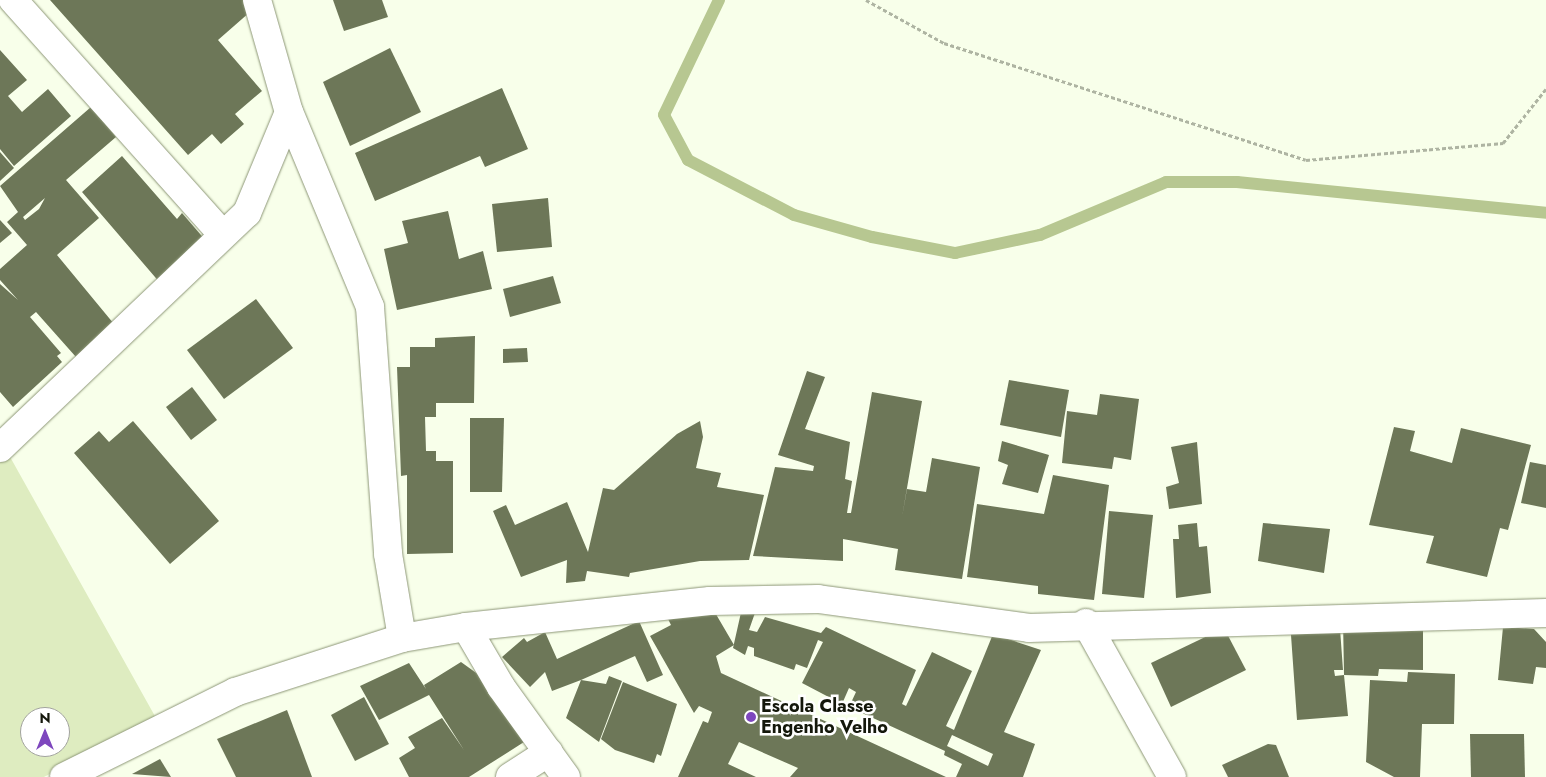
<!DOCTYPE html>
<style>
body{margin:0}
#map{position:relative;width:1546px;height:777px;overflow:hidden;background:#f8ffea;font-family:Jost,sans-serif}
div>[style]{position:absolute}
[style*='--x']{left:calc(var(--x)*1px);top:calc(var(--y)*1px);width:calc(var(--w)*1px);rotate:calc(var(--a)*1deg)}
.green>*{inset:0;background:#deecc0}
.stream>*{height:12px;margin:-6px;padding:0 6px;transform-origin:6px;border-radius:6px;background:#b7c791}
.building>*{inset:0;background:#6d7758}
.path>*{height:3px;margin-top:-1.5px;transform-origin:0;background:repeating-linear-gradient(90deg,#aeb4a2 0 4px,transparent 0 6.5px)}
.roads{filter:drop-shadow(0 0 1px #8d9777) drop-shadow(0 0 1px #8d9777)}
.street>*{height:28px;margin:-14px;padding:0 14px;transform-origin:14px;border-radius:14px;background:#fff}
.secondary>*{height:28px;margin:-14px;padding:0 14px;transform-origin:14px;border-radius:14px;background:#fff}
.dots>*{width:14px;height:14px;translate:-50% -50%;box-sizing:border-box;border:2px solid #fff;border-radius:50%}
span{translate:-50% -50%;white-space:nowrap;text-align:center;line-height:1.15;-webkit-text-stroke:5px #fff;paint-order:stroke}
.poi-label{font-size:18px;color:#14170b;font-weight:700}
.left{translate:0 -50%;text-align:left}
.north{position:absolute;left:20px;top:707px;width:50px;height:50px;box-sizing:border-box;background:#fff;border:1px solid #a1a29d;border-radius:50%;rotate:0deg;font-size:14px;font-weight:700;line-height:20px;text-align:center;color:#14170b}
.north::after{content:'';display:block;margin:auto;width:18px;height:22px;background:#7e47be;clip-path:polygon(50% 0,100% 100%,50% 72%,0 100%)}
</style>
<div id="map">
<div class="green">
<i style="clip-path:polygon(evenodd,9px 455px,156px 718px,44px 777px,0 777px,0 463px,9px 455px,30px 717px,60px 717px,60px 747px,30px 747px,30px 717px)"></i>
</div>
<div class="stream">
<i style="--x:719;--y:0;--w:127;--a:115.6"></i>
<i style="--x:664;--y:115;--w:51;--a:61.9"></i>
<i style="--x:688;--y:160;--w:119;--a:27.4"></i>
<i style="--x:794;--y:215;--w:81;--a:15.8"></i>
<i style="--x:872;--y:237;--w:85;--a:10.9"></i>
<i style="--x:955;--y:253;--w:87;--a:-12"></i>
<i style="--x:1040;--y:235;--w:137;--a:-22.8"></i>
<i style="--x:1166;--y:182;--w:71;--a:0"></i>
<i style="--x:1237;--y:182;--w:311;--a:5.7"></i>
</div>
<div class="building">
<i style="clip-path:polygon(50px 0,247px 0,250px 12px,218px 40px,262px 91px,235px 114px,244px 124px,221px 144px,212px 134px,188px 155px)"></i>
<i style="clip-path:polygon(333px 0,382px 0,388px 17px,344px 31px)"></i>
<i style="clip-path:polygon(390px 48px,421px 112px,350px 146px,323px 82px)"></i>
<i style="clip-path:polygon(0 50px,27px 80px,8px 96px,22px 112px,48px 89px,71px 116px,14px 166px,0 149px)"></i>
<i style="clip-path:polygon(502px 88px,528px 149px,485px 167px,480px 156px,375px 201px,355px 153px)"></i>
<i style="clip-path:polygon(evenodd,91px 107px,116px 137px,66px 180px,99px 218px,57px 255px,114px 324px,76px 357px,36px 312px,30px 317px,61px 353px,57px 356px,62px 362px,13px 407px,0 392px,0 284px,18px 300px,0 280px,0 269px,27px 245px,7px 222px,18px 212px,0 186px,91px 107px,45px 198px,39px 209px,25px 220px,23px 217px,45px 198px)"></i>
<i style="clip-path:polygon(0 152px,14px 168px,0 181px)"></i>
<i style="clip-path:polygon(122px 156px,177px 219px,182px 213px,207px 242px,161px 284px,82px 192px)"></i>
<i style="clip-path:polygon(548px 198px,552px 247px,497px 252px,492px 204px)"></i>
<i style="clip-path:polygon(448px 211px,459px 259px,483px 251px,492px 289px,397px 310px,384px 249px,408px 243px,402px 221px)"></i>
<i style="clip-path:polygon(0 220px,12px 233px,0 243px)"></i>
<i style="clip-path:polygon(553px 276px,561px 303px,510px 317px,503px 289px)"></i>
<i style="clip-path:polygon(256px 299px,293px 348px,224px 399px,187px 350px)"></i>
<i style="clip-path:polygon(475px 336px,474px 403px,436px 403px,436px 417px,425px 417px,426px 451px,436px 451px,436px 461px,453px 461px,453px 553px,407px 554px,407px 475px,401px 476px,397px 367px,410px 367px,410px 347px,435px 347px,435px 338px)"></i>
<i style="clip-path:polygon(527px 348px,528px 362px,503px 363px,503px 349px)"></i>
<i style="clip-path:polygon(807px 371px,825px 377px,805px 429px,850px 442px,845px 479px,852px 481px,847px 513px,851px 513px,872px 392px,922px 401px,902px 517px,907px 489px,926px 492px,932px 458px,980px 467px,962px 579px,895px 570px,898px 549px,843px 539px,843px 561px,753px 556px,775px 467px,813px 471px,814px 466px,778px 455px)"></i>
<i style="clip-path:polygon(1009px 380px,1069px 390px,1061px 437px,1000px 425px)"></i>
<i style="clip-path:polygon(192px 387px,217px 420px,191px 440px,166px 407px)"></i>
<i style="clip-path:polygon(1100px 394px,1139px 399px,1131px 460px,1114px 457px,1112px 469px,1062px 463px,1067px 411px,1097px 415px)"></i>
<i style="clip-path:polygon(470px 418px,504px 418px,502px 492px,470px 492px)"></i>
<i style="clip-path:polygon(133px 421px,219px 521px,170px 564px,74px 453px,99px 431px,109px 442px)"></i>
<i style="clip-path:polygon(700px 421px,703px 437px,696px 468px,721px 473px,717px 487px,764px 495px,749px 560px,700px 561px,630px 573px,629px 577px,587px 571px,585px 581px,566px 583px,567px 560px,521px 577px,493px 511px,506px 505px,515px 525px,567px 502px,588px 552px,603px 488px,614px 490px,677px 434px)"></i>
<i style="clip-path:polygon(1394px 427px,1415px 431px,1410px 451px,1452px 463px,1461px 428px,1531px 445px,1508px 530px,1500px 528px,1487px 577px,1426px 563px,1434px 536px,1369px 525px)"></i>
<i style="clip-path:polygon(1002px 441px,1049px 455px,1038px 493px,1002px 484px,1008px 465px,998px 461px)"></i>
<i style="clip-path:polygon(1197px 442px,1202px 504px,1169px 509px,1166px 487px,1179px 483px,1171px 447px)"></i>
<i style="clip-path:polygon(1530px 462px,1546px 465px,1546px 508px,1521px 503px)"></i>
<i style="clip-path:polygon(1053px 475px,1109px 485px,1094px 600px,1038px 594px,1038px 586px,967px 577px,977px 504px,1044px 514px)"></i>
<i style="clip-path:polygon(1109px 511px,1153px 515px,1144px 598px,1102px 594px)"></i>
<i style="clip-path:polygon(1197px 523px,1199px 547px,1207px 546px,1211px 593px,1176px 598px,1173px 539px,1179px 539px,1178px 525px)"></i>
<i style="clip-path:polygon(1263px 523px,1330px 529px,1324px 573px,1258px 561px)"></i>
<i style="clip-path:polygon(710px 604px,734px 645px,716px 656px,721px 673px,946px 777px,790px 777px,798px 768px,739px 742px,728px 764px,756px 777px,678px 777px,703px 721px,708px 723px,712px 712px,699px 706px,694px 713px,650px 636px,671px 625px,667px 617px)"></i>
<i style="clip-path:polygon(evenodd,742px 608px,756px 610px,749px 630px,757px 632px,765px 617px,821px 633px,826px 627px,916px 670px,902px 704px,906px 706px,932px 652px,972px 671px,946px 726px,954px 730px,993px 634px,1041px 650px,1004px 732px,1035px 744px,1023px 777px,956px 777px,962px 764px,944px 755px,945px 751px,849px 707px,856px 692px,849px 688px,842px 704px,802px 683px,823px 642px,818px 640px,807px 668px,796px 664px,794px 670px,754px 656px,754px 648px,748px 646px,745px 655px,733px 648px,742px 608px,952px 735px,993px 754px,988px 766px,947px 746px,952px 735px)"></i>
<i style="clip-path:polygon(1339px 615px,1343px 670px,1334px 670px,1335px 676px,1344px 675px,1348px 716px,1297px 720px,1290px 621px)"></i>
<i style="clip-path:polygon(1343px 619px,1423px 621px,1423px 670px,1379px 669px,1378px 676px,1344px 675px)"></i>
<i style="clip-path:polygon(639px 621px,663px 675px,647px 682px,635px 656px,581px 680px,606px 684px,609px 676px,622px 681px,599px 742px,566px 718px,581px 680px,552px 691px,545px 672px,530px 687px,502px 657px,524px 638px,527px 642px,545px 632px,557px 659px)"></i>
<i style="clip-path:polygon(1503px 627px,1534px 629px,1546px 642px,1546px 668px,1536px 667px,1533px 684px,1498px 680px)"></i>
<i style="clip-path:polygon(1224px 628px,1246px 670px,1171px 707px,1151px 663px)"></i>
<i style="clip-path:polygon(461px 662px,486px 680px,524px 742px,469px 777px,409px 777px,399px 758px,415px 748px,408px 737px,442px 718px,464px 750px,429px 695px,379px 720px,360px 686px,409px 663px,426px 689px,424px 685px)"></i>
<i style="clip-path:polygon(1408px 672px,1455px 674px,1454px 724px,1422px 724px,1420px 777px,1394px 777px,1366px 762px,1370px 680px,1407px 682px)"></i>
<i style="clip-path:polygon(623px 682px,677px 704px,661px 756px,657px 754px,654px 763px,615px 750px,601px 739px)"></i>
<i style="clip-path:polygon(364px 697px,389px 744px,355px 761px,331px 715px)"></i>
<i style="clip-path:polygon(287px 710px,312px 777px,236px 777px,217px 739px)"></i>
<i style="clip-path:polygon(1470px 734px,1524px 734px,1525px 777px,1471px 777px)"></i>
<i style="clip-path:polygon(1268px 744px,1276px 745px,1289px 777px,1228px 777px,1222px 765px)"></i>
<i style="clip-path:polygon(160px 759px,171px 777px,132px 774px)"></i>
</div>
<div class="path">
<i style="--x:866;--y:0;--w:89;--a:28.9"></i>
<i style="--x:944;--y:43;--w:380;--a:17.9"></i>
<i style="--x:1306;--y:160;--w:198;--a:-4.9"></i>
<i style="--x:1503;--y:143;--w:69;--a:-51.5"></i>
</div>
<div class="roads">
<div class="street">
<i style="--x:13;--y:0;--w:315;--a:48.2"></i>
<i style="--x:257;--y:0;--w:116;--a:74.1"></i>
<i style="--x:289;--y:112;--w:211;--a:67.4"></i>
<i style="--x:370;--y:307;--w:248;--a:85.8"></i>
<i style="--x:388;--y:554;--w:85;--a:80.5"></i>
<i style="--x:0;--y:448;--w:341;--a:-43.6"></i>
<i style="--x:247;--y:213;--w:109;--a:-67.4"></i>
<i style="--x:1086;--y:623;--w:176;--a:60.8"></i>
<i style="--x:466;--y:627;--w:69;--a:59.7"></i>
<i style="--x:501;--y:687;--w:111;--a:54.2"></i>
<i style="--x:510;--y:777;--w:46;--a:-32.7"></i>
</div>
<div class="secondary">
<i style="--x:64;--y:777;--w:191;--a:-26.4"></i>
<i style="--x:235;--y:692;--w:176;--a:-17.9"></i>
<i style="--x:402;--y:638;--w:65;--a:-9.8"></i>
<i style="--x:466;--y:627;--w:245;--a:-6.1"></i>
<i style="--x:710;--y:601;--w:108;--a:-1.1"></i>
<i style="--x:818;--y:599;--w:213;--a:7.8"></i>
<i style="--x:1029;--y:628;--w:517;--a:-1.66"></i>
</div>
</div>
<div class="dots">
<i style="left:751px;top:717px;background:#7e47be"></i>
</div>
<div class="poi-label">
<span class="left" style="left:761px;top:717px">Escola Classe<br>Engenho Velho</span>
</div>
<div class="north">N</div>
</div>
